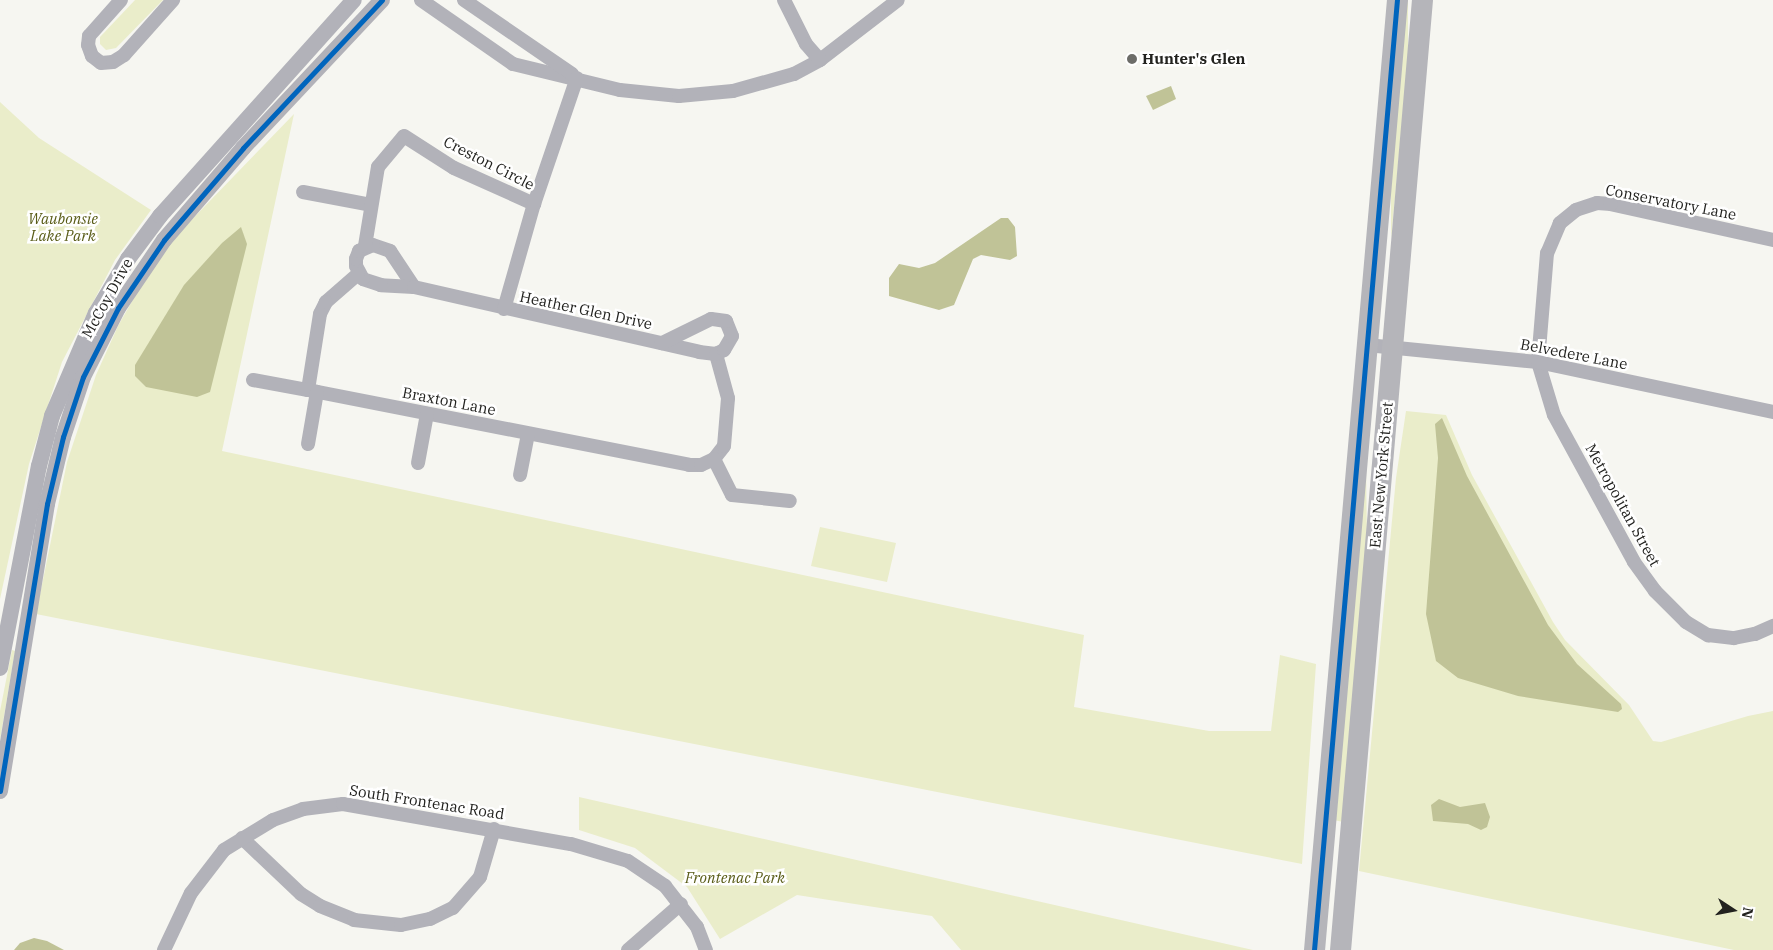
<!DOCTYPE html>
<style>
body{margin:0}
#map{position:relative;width:1773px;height:950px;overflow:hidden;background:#f6f6f1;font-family:"IBM Plex Serif",serif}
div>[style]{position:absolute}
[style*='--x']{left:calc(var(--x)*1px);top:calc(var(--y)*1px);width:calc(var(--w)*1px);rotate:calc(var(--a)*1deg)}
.green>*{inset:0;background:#eaedca}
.water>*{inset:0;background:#c0c397}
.minor>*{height:14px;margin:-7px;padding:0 7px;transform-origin:7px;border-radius:7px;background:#b2b2b9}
.tertiary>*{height:16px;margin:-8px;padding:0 8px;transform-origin:8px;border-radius:8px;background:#b2b2b9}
.primary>*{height:21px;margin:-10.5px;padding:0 10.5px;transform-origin:10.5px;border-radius:10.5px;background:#b5b5ba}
.bus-1>*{height:5px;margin:-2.5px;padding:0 2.5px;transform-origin:2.5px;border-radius:2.5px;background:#0065bd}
.dots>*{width:14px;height:14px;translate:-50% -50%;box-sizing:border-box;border:2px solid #fff;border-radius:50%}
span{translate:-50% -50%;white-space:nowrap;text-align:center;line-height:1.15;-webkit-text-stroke:5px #fff;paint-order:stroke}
.poi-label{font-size:15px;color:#22221f;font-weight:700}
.left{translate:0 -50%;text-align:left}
.street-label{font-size:15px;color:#22221f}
.park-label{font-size:15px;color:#595c17;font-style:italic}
.north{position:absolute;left:1708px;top:885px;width:50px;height:50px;-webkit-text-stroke:4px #fff;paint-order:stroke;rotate:101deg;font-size:14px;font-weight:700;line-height:20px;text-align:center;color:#22221f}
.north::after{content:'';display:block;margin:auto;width:18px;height:22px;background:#22221f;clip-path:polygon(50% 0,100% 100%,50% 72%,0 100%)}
</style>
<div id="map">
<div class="green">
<i style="clip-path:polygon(135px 0,163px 0,116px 48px,106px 50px,100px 44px,100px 37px)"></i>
<i style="clip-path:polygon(1405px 0,1408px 0,1408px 58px,1391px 240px,1391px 163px)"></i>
<i style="clip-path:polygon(0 102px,39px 138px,151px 210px,115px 260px,62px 362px,29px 464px,0 599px)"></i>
<i style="clip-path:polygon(294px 114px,222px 451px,1084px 635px,1074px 707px,1209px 731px,1271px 731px,1280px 655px,1316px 664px,1302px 864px,36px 614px,67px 462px,96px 375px,118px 326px,143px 282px,175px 237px)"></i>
<i style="clip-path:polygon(1406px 411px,1446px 415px,1472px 475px,1553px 622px,1565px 640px,1629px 705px,1653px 741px,1661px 742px,1748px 716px,1773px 711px,1773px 950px,1734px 950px,1359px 871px,1396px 478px)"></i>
<i style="clip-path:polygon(1366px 461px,1367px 545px,1343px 822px,1334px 820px)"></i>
<i style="clip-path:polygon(820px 527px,896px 543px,887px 582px,811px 566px)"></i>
<i style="clip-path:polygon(12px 650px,15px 651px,0 740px,0 711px)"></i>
<i style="clip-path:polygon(579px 797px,1253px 950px,961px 950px,932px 916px,797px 895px,720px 939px,687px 887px,635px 848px,579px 830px)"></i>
</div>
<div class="water">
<i style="clip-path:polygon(1171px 86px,1176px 99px,1153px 110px,1146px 96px)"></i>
<i style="clip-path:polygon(1001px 218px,1008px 218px,1015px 227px,1017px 256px,1010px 260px,981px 255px,973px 259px,954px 305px,939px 310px,889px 296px,889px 278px,899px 264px,919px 268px,935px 263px)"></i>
<i style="clip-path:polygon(241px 227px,247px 244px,210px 392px,197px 397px,146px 387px,135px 376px,135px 365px,184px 285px,222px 243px)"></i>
<i style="clip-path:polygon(1442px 418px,1467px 476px,1548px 625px,1577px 664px,1621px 704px,1622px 709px,1618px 712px,1518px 696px,1458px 678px,1436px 661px,1426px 614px,1438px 458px,1435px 424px)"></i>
<i style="clip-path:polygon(1439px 799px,1460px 807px,1485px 803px,1490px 817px,1487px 827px,1481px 830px,1468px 824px,1433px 821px,1431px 805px)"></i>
<i style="clip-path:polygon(34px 938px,47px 941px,64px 950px,14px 950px,20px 943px)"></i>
</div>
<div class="minor">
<i style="--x:121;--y:0;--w:48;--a:131.6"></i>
<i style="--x:89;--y:36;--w:9;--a:96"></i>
<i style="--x:88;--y:45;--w:12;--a:70"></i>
<i style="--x:92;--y:56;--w:11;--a:38"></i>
<i style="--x:101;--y:63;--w:12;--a:-5"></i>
<i style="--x:113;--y:62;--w:13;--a:-32"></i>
<i style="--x:124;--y:55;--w:74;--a:-48.3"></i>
<i style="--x:421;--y:0;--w:112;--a:34.8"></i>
<i style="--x:513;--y:64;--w:110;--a:13.7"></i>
<i style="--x:620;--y:90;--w:59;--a:5.8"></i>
<i style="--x:679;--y:96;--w:54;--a:-5.3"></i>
<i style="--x:733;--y:91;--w:63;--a:-15.6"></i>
<i style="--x:794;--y:74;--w:30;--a:-28"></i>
<i style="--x:820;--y:60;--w:98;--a:-37.6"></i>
<i style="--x:464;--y:0;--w:131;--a:34.4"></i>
<i style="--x:784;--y:0;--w:49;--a:63.4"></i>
<i style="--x:806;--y:44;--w:21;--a:49"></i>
<i style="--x:303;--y:192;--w:69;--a:10.8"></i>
<i style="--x:1773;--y:240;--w:166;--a:-167.5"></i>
<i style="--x:1611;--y:204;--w:14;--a:-176"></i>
<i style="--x:1597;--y:203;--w:22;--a:162"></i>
<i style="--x:1576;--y:210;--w:21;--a:141"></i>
<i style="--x:1560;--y:223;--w:33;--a:113"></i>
<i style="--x:1547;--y:253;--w:109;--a:94.7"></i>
<i style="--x:1538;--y:362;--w:55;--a:73.2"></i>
<i style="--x:1554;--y:415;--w:167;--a:61.4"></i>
<i style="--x:1634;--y:562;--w:36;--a:54"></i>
<i style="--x:1655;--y:591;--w:44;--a:45"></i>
<i style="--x:1686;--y:622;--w:26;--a:31"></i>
<i style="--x:1708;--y:635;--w:26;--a:7"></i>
<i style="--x:1734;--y:638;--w:21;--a:-11"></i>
<i style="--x:1755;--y:634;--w:20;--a:-24"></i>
<i style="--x:373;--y:245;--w:18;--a:19"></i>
<i style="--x:390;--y:251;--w:43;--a:56.3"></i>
<i style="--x:414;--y:287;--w:33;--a:-177"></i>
<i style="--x:381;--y:285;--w:19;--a:-162"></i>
<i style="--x:363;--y:279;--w:15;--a:-118"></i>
<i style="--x:356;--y:266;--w:7;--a:-90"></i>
<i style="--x:356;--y:259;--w:9;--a:-69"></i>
<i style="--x:359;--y:251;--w:15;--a:-23"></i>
<i style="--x:365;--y:246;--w:80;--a:-80.7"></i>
<i style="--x:378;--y:167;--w:40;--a:-50"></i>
<i style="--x:404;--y:136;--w:59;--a:32.6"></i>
<i style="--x:454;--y:168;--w:88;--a:24.2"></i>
<i style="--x:358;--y:274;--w:43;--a:138.8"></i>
<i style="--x:326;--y:302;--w:13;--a:117"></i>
<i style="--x:320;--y:314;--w:77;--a:99"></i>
<i style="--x:308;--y:390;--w:388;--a:11.1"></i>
<i style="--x:689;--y:465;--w:12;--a:0"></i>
<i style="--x:701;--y:465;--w:14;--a:-25"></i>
<i style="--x:714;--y:459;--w:16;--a:-52"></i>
<i style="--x:724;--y:446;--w:48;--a:-85.2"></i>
<i style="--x:728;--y:398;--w:46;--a:-105.3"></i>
<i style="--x:414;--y:287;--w:292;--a:12.8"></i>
<i style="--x:699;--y:352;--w:17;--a:7"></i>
<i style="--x:716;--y:354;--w:9;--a:-27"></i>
<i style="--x:724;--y:350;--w:16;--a:-60"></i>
<i style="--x:732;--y:336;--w:16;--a:-112"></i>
<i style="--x:726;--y:321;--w:15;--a:-172"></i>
<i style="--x:711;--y:319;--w:55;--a:153.9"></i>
<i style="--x:504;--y:309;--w:109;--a:-74.1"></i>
<i style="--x:534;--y:204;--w:133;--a:-71.2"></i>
<i style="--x:1367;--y:345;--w:172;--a:5.7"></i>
<i style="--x:1538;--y:362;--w:240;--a:12"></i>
<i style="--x:253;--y:380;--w:56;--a:10.3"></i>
<i style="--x:308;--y:444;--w:53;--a:-80.2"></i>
<i style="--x:714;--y:459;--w:40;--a:63.4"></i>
<i style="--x:732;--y:495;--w:58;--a:5.9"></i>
<i style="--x:418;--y:463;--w:50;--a:-79.6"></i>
<i style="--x:520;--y:475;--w:42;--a:-79"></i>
<i style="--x:242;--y:838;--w:81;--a:43.5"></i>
<i style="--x:301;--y:894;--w:22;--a:32"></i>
<i style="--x:320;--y:906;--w:37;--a:22"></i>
<i style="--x:354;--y:920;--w:47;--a:6.1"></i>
<i style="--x:401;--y:925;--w:30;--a:-12"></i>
<i style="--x:430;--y:919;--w:25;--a:-26"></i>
<i style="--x:453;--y:908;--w:41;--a:-48.9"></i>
<i style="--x:480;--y:877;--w:50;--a:-73.7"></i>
<i style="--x:164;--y:950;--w:63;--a:-64.7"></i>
<i style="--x:191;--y:893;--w:54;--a:-52.5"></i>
<i style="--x:224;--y:850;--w:57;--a:-31.5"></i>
<i style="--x:273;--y:820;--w:32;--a:-20"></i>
<i style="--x:303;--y:809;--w:40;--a:-7.1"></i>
<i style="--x:343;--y:804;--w:231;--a:10"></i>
<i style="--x:571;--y:844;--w:59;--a:16.6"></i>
<i style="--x:628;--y:861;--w:45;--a:34"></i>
<i style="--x:665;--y:886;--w:52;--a:52"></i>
<i style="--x:697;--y:927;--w:25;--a:69"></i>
<i style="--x:628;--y:950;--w:70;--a:-41"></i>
</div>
<div class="tertiary">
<i style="--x:0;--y:668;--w:206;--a:-79.1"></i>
<i style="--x:39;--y:466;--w:52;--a:-75.4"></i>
<i style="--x:52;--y:416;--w:112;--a:-66.9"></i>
<i style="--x:96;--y:313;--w:63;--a:-59.3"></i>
<i style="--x:128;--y:259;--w:54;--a:-53.3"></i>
<i style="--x:160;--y:216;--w:290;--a:-48.1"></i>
<i style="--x:0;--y:791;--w:291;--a:-80.7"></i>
<i style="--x:47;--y:504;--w:69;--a:-76.6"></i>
<i style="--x:63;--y:437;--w:63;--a:-71.6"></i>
<i style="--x:83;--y:377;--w:77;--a:-63.1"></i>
<i style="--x:118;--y:308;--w:82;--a:-55.9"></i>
<i style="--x:164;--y:240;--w:121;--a:-49.3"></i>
<i style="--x:243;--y:148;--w:203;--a:-46.8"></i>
</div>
<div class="primary">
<i style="--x:1314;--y:950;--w:954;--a:-85.01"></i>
<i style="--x:1340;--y:950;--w:954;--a:-85.07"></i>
</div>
<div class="bus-1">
<i style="--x:0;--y:791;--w:291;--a:-80.7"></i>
<i style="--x:47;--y:504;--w:69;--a:-76.6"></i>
<i style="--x:63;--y:437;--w:63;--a:-71.6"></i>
<i style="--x:83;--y:377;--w:77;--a:-63.1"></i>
<i style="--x:118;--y:308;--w:82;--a:-55.9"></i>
<i style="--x:164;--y:240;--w:121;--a:-49.3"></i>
<i style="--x:243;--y:148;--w:203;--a:-46.8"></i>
<i style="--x:1314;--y:950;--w:954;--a:-85.01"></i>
</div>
<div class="dots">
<i style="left:1132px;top:59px;background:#6c6c68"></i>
</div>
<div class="poi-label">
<span class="left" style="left:1142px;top:59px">Hunter's Glen</span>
</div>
<div class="street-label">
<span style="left:489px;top:163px;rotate:27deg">Creston Circle</span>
<span style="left:1671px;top:202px;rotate:11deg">Conservatory Lane</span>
<span style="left:107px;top:298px;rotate:-61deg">McCoy Drive</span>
<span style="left:586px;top:310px;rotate:12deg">Heather Glen Drive</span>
<span style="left:1574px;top:354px;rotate:11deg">Belvedere Lane</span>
<span style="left:449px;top:401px;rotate:11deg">Braxton Lane</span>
<span style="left:1381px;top:475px;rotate:-85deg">East New York Street</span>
<span style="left:1623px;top:505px;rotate:61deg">Metropolitan Street</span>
<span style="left:427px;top:802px;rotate:9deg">South Frontenac Road</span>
</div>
<div class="park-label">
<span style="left:63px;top:227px">Waubonsie<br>Lake Park</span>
<span style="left:735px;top:878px">Frontenac Park</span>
</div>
<div class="north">N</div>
</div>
